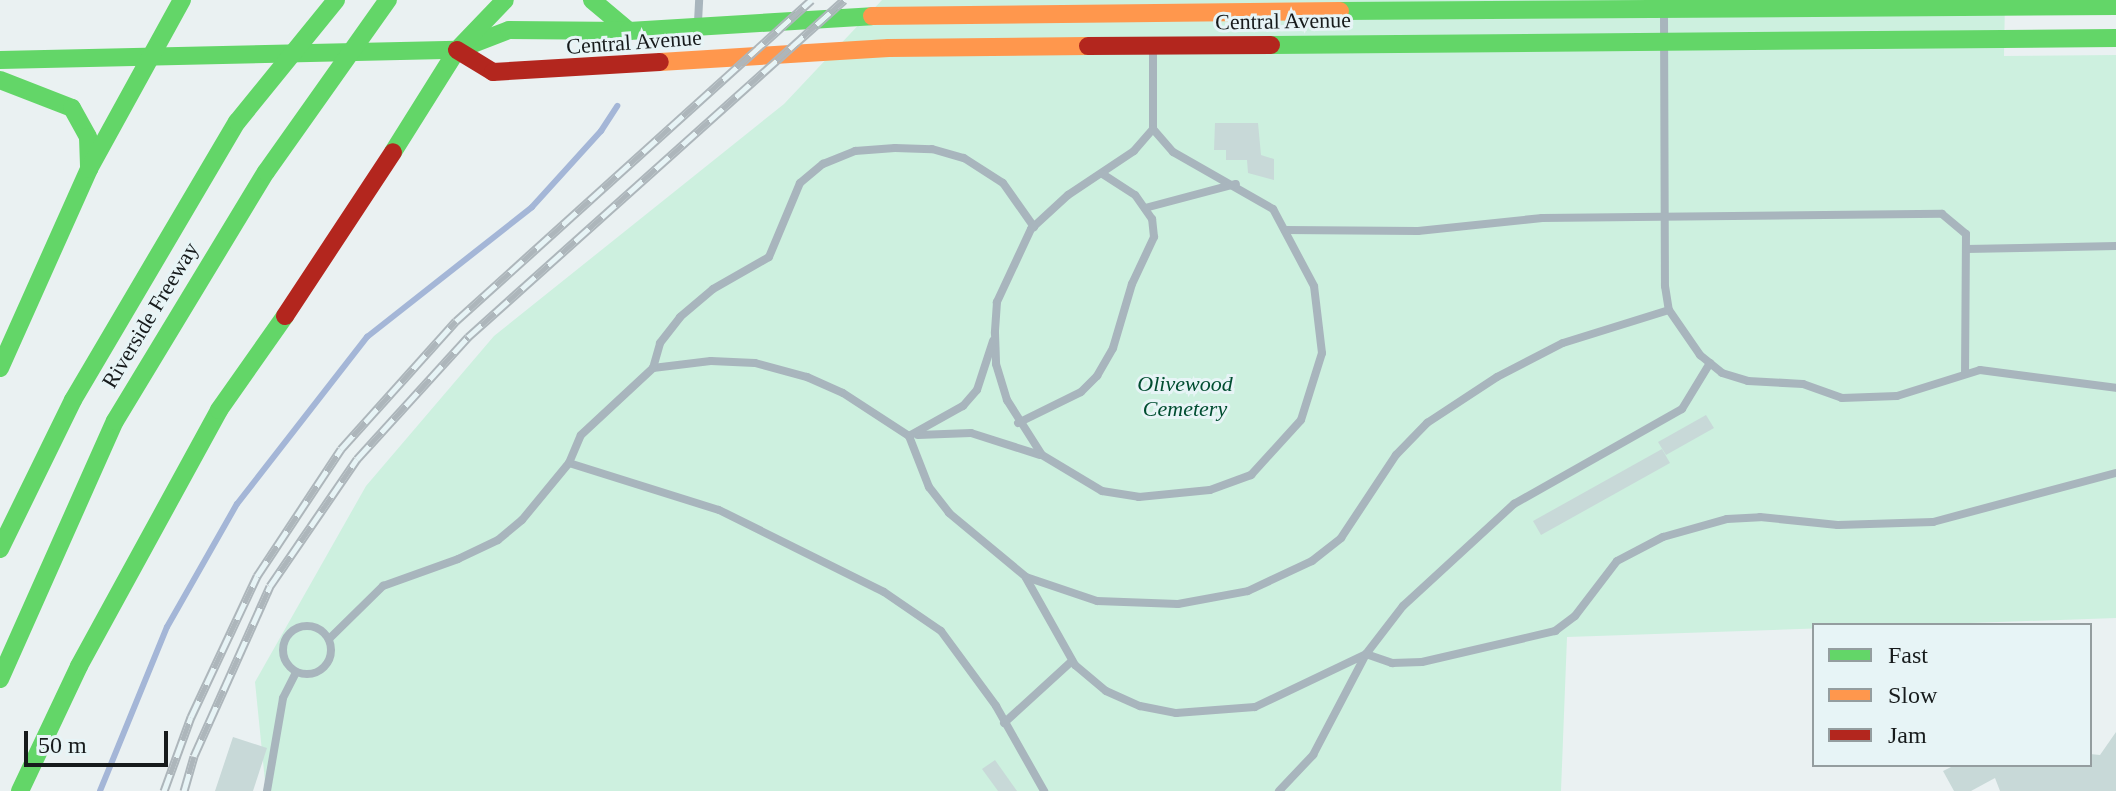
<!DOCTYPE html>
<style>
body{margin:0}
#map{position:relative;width:2116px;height:791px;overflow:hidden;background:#eaf1f2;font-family:"Times New Roman",serif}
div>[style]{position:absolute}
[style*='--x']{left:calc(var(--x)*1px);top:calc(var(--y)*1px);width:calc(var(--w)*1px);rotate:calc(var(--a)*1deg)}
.green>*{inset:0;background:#cdf0df}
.stream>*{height:6px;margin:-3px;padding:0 3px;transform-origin:3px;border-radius:3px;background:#a4b6d7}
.building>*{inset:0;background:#c8d9d8}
.lane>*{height:8px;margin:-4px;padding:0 4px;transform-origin:4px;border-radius:4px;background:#a8b5bd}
.lane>.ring{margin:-4px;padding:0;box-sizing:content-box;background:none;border:8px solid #a8b5bd;border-radius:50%}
.fast>*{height:18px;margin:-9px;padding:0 9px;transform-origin:9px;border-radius:9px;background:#63d668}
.slow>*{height:18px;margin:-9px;padding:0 9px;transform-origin:9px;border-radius:9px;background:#ff974d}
.jam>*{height:18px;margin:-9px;padding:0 9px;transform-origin:9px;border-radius:9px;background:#b3261e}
.rail>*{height:9px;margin-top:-4.5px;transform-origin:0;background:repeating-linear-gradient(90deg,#e7f4f6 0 18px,#adb6bb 0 36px);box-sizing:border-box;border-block:2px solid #adb6bb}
.fast-bridge>*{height:18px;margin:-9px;padding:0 9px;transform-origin:9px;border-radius:9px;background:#63d668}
span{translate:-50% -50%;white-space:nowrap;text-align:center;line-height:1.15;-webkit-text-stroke:6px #e7f4f6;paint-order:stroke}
.street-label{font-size:22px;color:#171b1c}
.park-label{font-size:22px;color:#004d30;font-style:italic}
.legend{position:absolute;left:1812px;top:623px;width:280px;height:144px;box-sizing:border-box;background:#e7f4f6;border:2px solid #949d9f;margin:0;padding:10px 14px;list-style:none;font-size:24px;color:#171b1c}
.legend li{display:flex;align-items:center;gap:16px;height:40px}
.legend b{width:40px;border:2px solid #949d9f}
.scale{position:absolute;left:24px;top:731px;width:144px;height:36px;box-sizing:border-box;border:4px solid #171b1c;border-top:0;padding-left:10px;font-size:24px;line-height:28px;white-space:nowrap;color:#171b1c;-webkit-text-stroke:6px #e7f4f6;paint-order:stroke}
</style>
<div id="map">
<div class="green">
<i style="clip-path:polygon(882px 0,2005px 0,2004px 56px,2116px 55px,2116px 618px,1567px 637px,1561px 791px,266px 791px,255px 682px,366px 486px,494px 336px,784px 104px)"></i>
</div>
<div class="stream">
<i style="--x:100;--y:791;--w:177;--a:-67.8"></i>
<i style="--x:167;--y:627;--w:142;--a:-60.4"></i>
<i style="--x:237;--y:504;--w:212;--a:-52.1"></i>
<i style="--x:367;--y:337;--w:210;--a:-38.2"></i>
<i style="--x:532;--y:207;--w:103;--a:-47.8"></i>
<i style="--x:601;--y:131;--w:30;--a:-57"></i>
</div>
<div class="building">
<i style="clip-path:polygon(1215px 123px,1258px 123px,1261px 155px,1274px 159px,1274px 180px,1248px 173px,1247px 160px,1226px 160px,1226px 150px,1214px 150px)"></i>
<i style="clip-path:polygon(1706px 415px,1714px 428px,1666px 455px,1658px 442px)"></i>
<i style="clip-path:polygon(1662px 449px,1670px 463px,1541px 535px,1533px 521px)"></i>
<i style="clip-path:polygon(2116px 732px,2116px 791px,2000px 791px,1995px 778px,1971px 791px,1954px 791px,1943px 771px,1955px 765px,2090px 765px,2090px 754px,2100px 755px)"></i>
<i style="clip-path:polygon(233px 737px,267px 748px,253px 791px,215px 791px)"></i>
<i style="clip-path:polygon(995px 760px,1017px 791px,998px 791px,982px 769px)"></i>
</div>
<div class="lane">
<i style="--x:1664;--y:13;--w:273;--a:89.8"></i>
<i style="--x:1665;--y:286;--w:24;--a:81"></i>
<i style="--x:1669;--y:310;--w:55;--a:55.4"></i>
<i style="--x:1700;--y:355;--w:28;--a:39"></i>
<i style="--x:1722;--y:373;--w:27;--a:17"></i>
<i style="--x:1748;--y:381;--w:55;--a:3.1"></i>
<i style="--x:1803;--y:384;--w:41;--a:19.7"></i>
<i style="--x:1842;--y:398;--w:55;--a:-2.1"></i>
<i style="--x:1897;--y:396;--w:87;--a:-17.4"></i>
<i style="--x:1980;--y:370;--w:137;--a:7.5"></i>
<i style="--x:698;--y:22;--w:22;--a:-87"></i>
<i style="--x:1153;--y:51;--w:78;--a:90"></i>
<i style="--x:1153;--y:129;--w:29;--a:131"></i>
<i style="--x:1134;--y:151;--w:79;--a:146.3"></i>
<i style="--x:1068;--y:195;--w:50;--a:137.4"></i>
<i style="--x:1031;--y:229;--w:81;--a:115"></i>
<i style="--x:997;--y:302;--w:31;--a:94"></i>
<i style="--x:995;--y:333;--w:31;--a:88"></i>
<i style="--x:996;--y:364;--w:38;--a:73"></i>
<i style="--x:1007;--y:400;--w:65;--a:57.5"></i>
<i style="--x:1042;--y:455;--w:70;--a:31"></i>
<i style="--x:1102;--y:491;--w:37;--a:9"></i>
<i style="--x:1139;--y:497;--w:71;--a:-5.6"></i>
<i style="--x:1210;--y:490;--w:44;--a:-20.1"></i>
<i style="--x:1251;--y:475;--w:74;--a:-47.7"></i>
<i style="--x:1301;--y:420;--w:70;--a:-72.6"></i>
<i style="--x:1322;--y:353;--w:67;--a:-96.8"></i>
<i style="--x:1314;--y:286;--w:87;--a:-118"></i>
<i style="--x:1273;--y:209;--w:115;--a:-150.3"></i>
<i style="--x:1173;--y:152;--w:30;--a:-131"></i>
<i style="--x:1145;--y:208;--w:94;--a:-14.8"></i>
<i style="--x:1285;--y:230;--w:133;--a:0.4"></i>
<i style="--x:1418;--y:231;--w:125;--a:-6"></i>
<i style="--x:1542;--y:218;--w:400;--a:-0.6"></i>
<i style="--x:1942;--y:214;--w:31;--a:40"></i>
<i style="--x:1966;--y:234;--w:138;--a:90.4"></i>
<i style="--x:1966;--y:249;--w:150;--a:-1.1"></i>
<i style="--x:653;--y:368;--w:58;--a:-6.9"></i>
<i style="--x:711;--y:361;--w:44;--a:2.6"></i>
<i style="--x:755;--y:363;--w:54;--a:15.1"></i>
<i style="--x:807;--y:377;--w:39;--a:24"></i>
<i style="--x:843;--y:393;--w:79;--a:33.1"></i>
<i style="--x:909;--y:436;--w:55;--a:68.6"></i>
<i style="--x:929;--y:487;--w:33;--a:52"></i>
<i style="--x:949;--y:513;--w:100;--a:39.7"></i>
<i style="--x:1026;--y:577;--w:75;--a:18.7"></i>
<i style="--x:1097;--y:601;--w:81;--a:2.1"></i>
<i style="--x:1178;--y:604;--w:71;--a:-10.5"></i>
<i style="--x:1248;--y:591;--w:71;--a:-25.1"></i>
<i style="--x:1312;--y:561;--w:37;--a:-38"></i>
<i style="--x:1341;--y:538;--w:100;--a:-56.5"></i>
<i style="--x:1396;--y:455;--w:45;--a:-45.9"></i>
<i style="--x:1427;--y:423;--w:84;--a:-33.3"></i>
<i style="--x:1497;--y:377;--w:74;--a:-27.3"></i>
<i style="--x:1563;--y:343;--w:111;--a:-17.3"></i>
<i style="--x:1018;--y:423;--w:70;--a:-26.2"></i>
<i style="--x:1081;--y:392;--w:23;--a:-45"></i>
<i style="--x:1097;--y:376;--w:32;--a:-60"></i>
<i style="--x:1113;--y:348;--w:67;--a:-73.5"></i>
<i style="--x:1132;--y:284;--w:52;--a:-64.9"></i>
<i style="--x:1154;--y:237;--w:18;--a:-96"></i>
<i style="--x:1152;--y:219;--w:29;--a:-125"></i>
<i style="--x:1135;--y:195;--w:38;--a:-147"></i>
<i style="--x:918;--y:435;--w:53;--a:-2.2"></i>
<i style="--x:971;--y:433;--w:72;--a:17.7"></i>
<i style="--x:909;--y:436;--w:62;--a:-29.1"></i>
<i style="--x:963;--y:406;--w:21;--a:-49"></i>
<i style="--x:977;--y:390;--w:52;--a:-71.9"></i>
<i style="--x:569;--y:463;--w:157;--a:17.4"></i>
<i style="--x:719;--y:510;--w:184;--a:26.4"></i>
<i style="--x:884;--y:592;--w:69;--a:34.4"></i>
<i style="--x:941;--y:631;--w:93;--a:53.7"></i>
<i style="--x:996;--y:706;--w:98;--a:60.5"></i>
<i style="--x:1026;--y:578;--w:100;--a:60.6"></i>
<i style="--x:1075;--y:665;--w:40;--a:40"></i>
<i style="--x:1106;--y:691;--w:37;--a:24"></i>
<i style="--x:1140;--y:706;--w:37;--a:11"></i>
<i style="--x:1176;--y:713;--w:79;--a:-4.3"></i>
<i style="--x:1255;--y:707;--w:123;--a:-25.5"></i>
<i style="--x:1366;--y:654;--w:61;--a:-52.4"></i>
<i style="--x:1403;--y:606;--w:151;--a:-42.6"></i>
<i style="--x:1514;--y:504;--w:193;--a:-29.5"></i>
<i style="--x:1682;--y:409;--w:54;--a:-58.7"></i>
<i class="ring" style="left:283px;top:626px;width:40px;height:40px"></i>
<i style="--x:329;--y:639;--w:76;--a:-44.5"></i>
<i style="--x:383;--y:586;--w:80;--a:-19.8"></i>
<i style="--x:458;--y:559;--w:44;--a:-25.4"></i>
<i style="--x:498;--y:540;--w:31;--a:-40"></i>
<i style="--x:522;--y:520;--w:74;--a:-50.5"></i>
<i style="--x:569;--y:463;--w:30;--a:-67"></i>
<i style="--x:581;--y:435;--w:98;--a:-42.9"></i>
<i style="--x:653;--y:368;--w:26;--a:-74"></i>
<i style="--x:660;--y:343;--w:33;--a:-52"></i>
<i style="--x:680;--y:317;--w:43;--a:-40.3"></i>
<i style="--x:713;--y:289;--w:64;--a:-29.7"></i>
<i style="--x:769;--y:257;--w:80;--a:-67.3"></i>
<i style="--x:800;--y:183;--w:30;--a:-40"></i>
<i style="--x:823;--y:164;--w:35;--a:-22"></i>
<i style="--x:855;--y:151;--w:40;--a:-4.3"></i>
<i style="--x:895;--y:148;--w:37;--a:2"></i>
<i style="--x:932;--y:149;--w:33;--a:16"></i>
<i style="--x:964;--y:158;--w:46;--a:32.7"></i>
<i style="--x:1003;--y:183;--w:54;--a:54.8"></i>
<i style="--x:1004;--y:723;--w:92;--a:-42.4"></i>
<i style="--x:267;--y:791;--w:94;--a:-80.2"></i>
<i style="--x:283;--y:698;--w:29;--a:-63"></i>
<i style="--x:1279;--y:791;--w:50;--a:-46.6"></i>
<i style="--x:1313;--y:755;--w:114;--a:-62.3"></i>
<i style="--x:1366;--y:654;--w:28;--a:19"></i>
<i style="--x:1392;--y:663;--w:30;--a:-2"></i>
<i style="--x:1422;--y:662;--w:137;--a:-13.1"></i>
<i style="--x:1555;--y:631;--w:25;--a:-37"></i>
<i style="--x:1575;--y:616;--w:69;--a:-52.6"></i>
<i style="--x:1617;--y:561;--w:52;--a:-27.6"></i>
<i style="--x:1663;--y:537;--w:66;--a:-15.7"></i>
<i style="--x:1727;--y:519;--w:33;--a:-3"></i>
<i style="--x:1760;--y:517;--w:78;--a:5.9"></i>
<i style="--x:1838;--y:525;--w:95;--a:-1.8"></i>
<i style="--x:1933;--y:522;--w:189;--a:-15"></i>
</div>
<div class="fast">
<i style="--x:592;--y:0;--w:48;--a:40"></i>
<i style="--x:1340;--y:11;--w:776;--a:-0.37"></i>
<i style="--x:1271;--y:45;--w:845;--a:-0.47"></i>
<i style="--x:0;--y:60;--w:457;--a:-1.3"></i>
<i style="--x:457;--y:50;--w:56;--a:-21"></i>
<i style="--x:509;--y:30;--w:120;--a:0.5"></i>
<i style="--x:629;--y:31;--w:243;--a:-3.5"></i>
<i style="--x:0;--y:80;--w:77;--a:21.3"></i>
<i style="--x:72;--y:108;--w:33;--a:61"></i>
<i style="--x:88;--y:137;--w:32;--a:88"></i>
<i style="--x:393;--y:152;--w:120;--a:-57.9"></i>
<i style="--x:457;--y:50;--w:69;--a:-46.2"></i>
<i style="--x:0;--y:368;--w:218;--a:-65.9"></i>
<i style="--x:89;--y:169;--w:193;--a:-61.2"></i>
<i style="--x:0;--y:549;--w:166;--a:-63.9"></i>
<i style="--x:73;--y:400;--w:323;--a:-59.5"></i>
<i style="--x:0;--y:679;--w:282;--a:-66"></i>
<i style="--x:115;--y:421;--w:291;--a:-58.8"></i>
<i style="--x:20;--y:791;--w:138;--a:-64.7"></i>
<i style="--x:79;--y:666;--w:292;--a:-61.3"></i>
<i style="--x:219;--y:410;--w:115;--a:-54.9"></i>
</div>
<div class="slow">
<i style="--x:872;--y:16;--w:468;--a:-0.6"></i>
<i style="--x:660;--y:62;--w:229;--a:-3.5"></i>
<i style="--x:889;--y:48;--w:199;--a:-0.6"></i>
</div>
<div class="jam">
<i style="--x:1088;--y:46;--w:183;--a:-0.3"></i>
<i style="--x:457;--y:50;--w:42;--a:31.4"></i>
<i style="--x:493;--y:72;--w:167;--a:-3.4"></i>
<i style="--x:285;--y:316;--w:196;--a:-56.6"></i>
</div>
<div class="rail">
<i style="--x:164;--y:791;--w:79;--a:-70"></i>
<i style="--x:191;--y:717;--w:156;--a:-64.9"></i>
<i style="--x:257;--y:576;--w:152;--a:-56.5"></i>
<i style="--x:341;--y:449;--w:172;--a:-48.1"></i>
<i style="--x:456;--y:321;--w:479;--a:-42.1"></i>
<i style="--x:184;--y:791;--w:36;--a:-74"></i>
<i style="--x:194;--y:756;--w:186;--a:-65.9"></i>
<i style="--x:270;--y:586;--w:154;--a:-55.6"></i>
<i style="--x:357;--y:459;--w:165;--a:-47.7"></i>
<i style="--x:468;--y:337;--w:505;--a:-41.87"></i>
</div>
<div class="fast-bridge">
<i style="--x:237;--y:122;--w:157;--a:-50.9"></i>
<i style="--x:266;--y:172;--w:211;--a:-54.7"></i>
</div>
<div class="street-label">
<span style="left:1283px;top:21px;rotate:-1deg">Central Avenue</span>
<span style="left:634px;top:42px;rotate:-4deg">Central Avenue</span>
<span style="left:150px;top:315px;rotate:-59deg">Riverside Freeway</span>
</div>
<div class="park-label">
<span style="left:1185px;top:396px">Olivewood<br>Cemetery</span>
</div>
<ul class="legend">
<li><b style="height:10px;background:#63d668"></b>Fast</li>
<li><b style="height:10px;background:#ff974d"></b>Slow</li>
<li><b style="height:10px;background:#b3261e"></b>Jam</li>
</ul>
<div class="scale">50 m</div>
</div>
